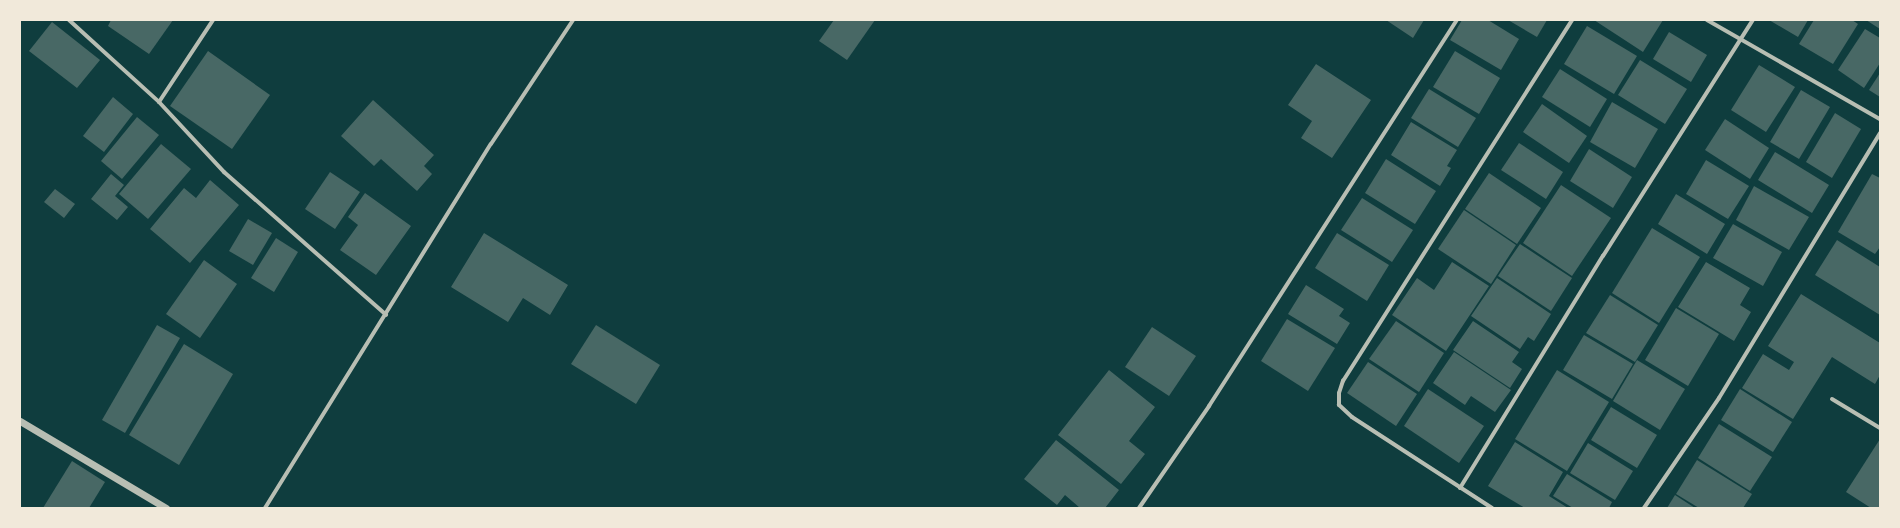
<!DOCTYPE html>
<style>
body{margin:0}
#map{position:relative;width:1900px;height:528px;overflow:hidden;background:#0f3d3e;font-family:"Asap Condensed",sans-serif}
div>[style]{position:absolute}
[style*='--x']{left:calc(var(--x)*1px);top:calc(var(--y)*1px);width:calc(var(--w)*1px);rotate:calc(var(--a)*1deg)}
.building>*{inset:0;background:#486865}
.minor>*{height:4px;margin:-2px;padding:0 2px;transform-origin:2px;border-radius:2px;background:#b8beb3}
.tertiary>*{height:7px;margin:-3.5px;padding:0 3.5px;transform-origin:3.5px;border-radius:3.5px;background:#b8beb3}
span{translate:-50% -50%;white-space:nowrap;text-align:center;line-height:1.15;-webkit-text-stroke:4px #f1e9da;paint-order:stroke}
.frame{position:absolute;inset:0;border:21px solid #f1e9da;pointer-events:none}
</style>
<div id="map">
<div class="building">
<i style="clip-path:polygon(111px 20px,173px 20px,149px 54px,108px 26px)"></i>
<i style="clip-path:polygon(834px 20px,875px 20px,847px 60px,819px 41px)"></i>
<i style="clip-path:polygon(1386px 20px,1424px 20px,1413px 38px)"></i>
<i style="clip-path:polygon(1462px 20px,1488px 20px,1519px 39px,1501px 70px,1450px 40px)"></i>
<i style="clip-path:polygon(1508px 20px,1547px 20px,1537px 37px)"></i>
<i style="clip-path:polygon(1594px 20px,1663px 20px,1643px 52px)"></i>
<i style="clip-path:polygon(1769px 20px,1808px 20px,1798px 37px)"></i>
<i style="clip-path:polygon(1814px 20px,1852px 20px,1858px 24px,1833px 64px,1799px 44px)"></i>
<i style="clip-path:polygon(1866px 20px,1880px 20px,1880px 29px)"></i>
<i style="clip-path:polygon(52px 22px,100px 60px,77px 88px,29px 51px)"></i>
<i style="clip-path:polygon(1587px 26px,1637px 56px,1614px 94px,1564px 64px)"></i>
<i style="clip-path:polygon(1865px 29px,1880px 38px,1880px 63px,1864px 88px,1838px 70px)"></i>
<i style="clip-path:polygon(1669px 32px,1707px 55px,1691px 82px,1653px 59px)"></i>
<i style="clip-path:polygon(208px 51px,270px 95px,232px 149px,170px 106px)"></i>
<i style="clip-path:polygon(1455px 51px,1500px 78px,1479px 114px,1433px 87px)"></i>
<i style="clip-path:polygon(1640px 60px,1687px 89px,1665px 124px,1618px 95px)"></i>
<i style="clip-path:polygon(1316px 64px,1371px 100px,1332px 158px,1301px 138px,1312px 121px,1288px 105px)"></i>
<i style="clip-path:polygon(1759px 65px,1795px 87px,1766px 132px,1731px 110px)"></i>
<i style="clip-path:polygon(1560px 69px,1607px 99px,1590px 127px,1542px 97px)"></i>
<i style="clip-path:polygon(1880px 73px,1880px 97px,1869px 90px)"></i>
<i style="clip-path:polygon(1429px 89px,1476px 118px,1458px 147px,1411px 118px)"></i>
<i style="clip-path:polygon(1801px 90px,1830px 107px,1799px 159px,1770px 142px)"></i>
<i style="clip-path:polygon(113px 97px,133px 114px,104px 152px,83px 136px)"></i>
<i style="clip-path:polygon(373px 100px,434px 155px,424px 166px,432px 174px,417px 191px,381px 159px,374px 166px,341px 136px)"></i>
<i style="clip-path:polygon(1612px 102px,1658px 129px,1635px 168px,1590px 142px)"></i>
<i style="clip-path:polygon(1542px 104px,1587px 136px,1569px 163px,1523px 132px)"></i>
<i style="clip-path:polygon(1835px 113px,1861px 129px,1832px 178px,1806px 162px)"></i>
<i style="clip-path:polygon(137px 117px,159px 135px,122px 179px,101px 161px)"></i>
<i style="clip-path:polygon(1725px 119px,1769px 148px,1750px 179px,1705px 150px)"></i>
<i style="clip-path:polygon(1411px 122px,1457px 150px,1447px 166px,1451px 168px,1440px 186px,1391px 155px)"></i>
<i style="clip-path:polygon(1519px 143px,1563px 172px,1546px 199px,1501px 170px)"></i>
<i style="clip-path:polygon(161px 144px,191px 169px,148px 219px,119px 194px)"></i>
<i style="clip-path:polygon(1589px 149px,1632px 177px,1613px 208px,1570px 181px)"></i>
<i style="clip-path:polygon(1775px 152px,1829px 185px,1812px 213px,1758px 180px)"></i>
<i style="clip-path:polygon(1386px 159px,1436px 191px,1415px 224px,1365px 193px)"></i>
<i style="clip-path:polygon(1706px 160px,1749px 186px,1728px 219px,1686px 194px)"></i>
<i style="clip-path:polygon(330px 172px,360px 192px,335px 229px,305px 209px)"></i>
<i style="clip-path:polygon(1489px 173px,1541px 208px,1517px 244px,1465px 209px)"></i>
<i style="clip-path:polygon(111px 174px,124px 185px,115px 196px,128px 207px,117px 220px,91px 199px)"></i>
<i style="clip-path:polygon(1872px 174px,1880px 178px,1880px 247px,1875px 254px,1838px 232px)"></i>
<i style="clip-path:polygon(210px 180px,239px 205px,190px 263px,150px 229px,184px 188px,196px 198px)"></i>
<i style="clip-path:polygon(1561px 185px,1611px 218px,1572px 276px,1523px 243px)"></i>
<i style="clip-path:polygon(1754px 186px,1809px 217px,1789px 250px,1736px 220px)"></i>
<i style="clip-path:polygon(55px 189px,75px 204px,64px 218px,44px 202px)"></i>
<i style="clip-path:polygon(365px 193px,411px 226px,376px 275px,340px 250px,358px 225px,348px 217px)"></i>
<i style="clip-path:polygon(1676px 194px,1725px 224px,1707px 254px,1658px 224px)"></i>
<i style="clip-path:polygon(1362px 198px,1413px 230px,1392px 262px,1341px 230px)"></i>
<i style="clip-path:polygon(1464px 210px,1516px 245px,1491px 284px,1438px 249px)"></i>
<i style="clip-path:polygon(248px 219px,272px 233px,253px 265px,229px 251px)"></i>
<i style="clip-path:polygon(1733px 224px,1782px 252px,1763px 286px,1713px 258px)"></i>
<i style="clip-path:polygon(1652px 228px,1700px 257px,1659px 323px,1612px 293px)"></i>
<i style="clip-path:polygon(484px 233px,568px 285px,550px 315px,523px 298px,508px 322px,451px 287px)"></i>
<i style="clip-path:polygon(1337px 233px,1389px 265px,1367px 301px,1315px 268px)"></i>
<i style="clip-path:polygon(276px 238px,298px 252px,274px 292px,251px 278px)"></i>
<i style="clip-path:polygon(1837px 240px,1880px 267px,1880px 315px,1815px 275px)"></i>
<i style="clip-path:polygon(1520px 244px,1572px 278px,1551px 311px,1498px 276px)"></i>
<i style="clip-path:polygon(204px 260px,237px 284px,200px 338px,166px 314px)"></i>
<i style="clip-path:polygon(1452px 262px,1489px 286px,1446px 351px,1392px 315px,1417px 278px,1434px 290px)"></i>
<i style="clip-path:polygon(1706px 262px,1750px 288px,1740px 305px,1751px 312px,1734px 341px,1678px 307px)"></i>
<i style="clip-path:polygon(1497px 278px,1551px 314px,1534px 341px,1528px 337px,1520px 349px,1471px 316px)"></i>
<i style="clip-path:polygon(1306px 285px,1344px 309px,1339px 316px,1350px 323px,1337px 344px,1288px 314px)"></i>
<i style="clip-path:polygon(1801px 294px,1880px 343px,1880px 375px,1875px 384px,1832px 357px,1793px 419px,1742px 388px,1763px 354px,1789px 370px,1794px 362px,1768px 346px)"></i>
<i style="clip-path:polygon(1610px 295px,1658px 325px,1635px 362px,1586px 333px)"></i>
<i style="clip-path:polygon(1676px 308px,1719px 334px,1688px 386px,1645px 360px)"></i>
<i style="clip-path:polygon(1287px 319px,1335px 348px,1308px 391px,1261px 361px)"></i>
<i style="clip-path:polygon(1396px 321px,1444px 353px,1419px 392px,1369px 359px)"></i>
<i style="clip-path:polygon(1473px 321px,1519px 352px,1512px 362px,1522px 369px,1510px 388px,1453px 350px)"></i>
<i style="clip-path:polygon(157px 325px,180px 338px,125px 433px,102px 420px)"></i>
<i style="clip-path:polygon(596px 325px,660px 365px,636px 404px,571px 364px)"></i>
<i style="clip-path:polygon(1152px 327px,1196px 356px,1169px 396px,1125px 367px)"></i>
<i style="clip-path:polygon(1584px 335px,1633px 364px,1612px 399px,1563px 370px)"></i>
<i style="clip-path:polygon(184px 344px,233px 374px,179px 465px,129px 435px)"></i>
<i style="clip-path:polygon(1454px 352px,1511px 390px,1495px 412px,1471px 396px,1465px 405px,1433px 383px)"></i>
<i style="clip-path:polygon(1637px 360px,1685px 389px,1660px 430px,1613px 401px)"></i>
<i style="clip-path:polygon(1368px 362px,1417px 394px,1396px 426px,1347px 393px)"></i>
<i style="clip-path:polygon(1109px 370px,1155px 407px,1129px 441px,1145px 454px,1121px 484px,1058px 435px)"></i>
<i style="clip-path:polygon(1557px 370px,1609px 402px,1567px 471px,1515px 439px)"></i>
<i style="clip-path:polygon(1428px 389px,1484px 426px,1459px 463px,1404px 426px)"></i>
<i style="clip-path:polygon(1740px 389px,1792px 422px,1773px 452px,1721px 420px)"></i>
<i style="clip-path:polygon(1611px 407px,1657px 435px,1637px 468px,1591px 440px)"></i>
<i style="clip-path:polygon(1719px 424px,1772px 457px,1750px 491px,1698px 458px)"></i>
<i style="clip-path:polygon(1880px 439px,1880px 508px,1871px 508px,1846px 492px)"></i>
<i style="clip-path:polygon(1056px 440px,1119px 490px,1105px 508px,1080px 508px,1065px 495px,1057px 505px,1024px 479px)"></i>
<i style="clip-path:polygon(1515px 442px,1563px 472px,1549px 496px,1568px 508px,1525px 508px,1488px 486px)"></i>
<i style="clip-path:polygon(1588px 443px,1633px 471px,1615px 500px,1570px 473px)"></i>
<i style="clip-path:polygon(1697px 460px,1752px 494px,1743px 508px,1699px 508px,1676px 494px)"></i>
<i style="clip-path:polygon(72px 461px,105px 482px,89px 508px,43px 508px)"></i>
<i style="clip-path:polygon(1567px 474px,1612px 502px,1609px 508px,1573px 508px,1553px 496px)"></i>
<i style="clip-path:polygon(1675px 495px,1695px 508px,1667px 508px)"></i>
</div>
<div class="minor">
<i style="--x:69;--y:20;--w:122;--a:42.3"></i>
<i style="--x:159;--y:102;--w:96;--a:47.1"></i>
<i style="--x:224;--y:172;--w:216;--a:41.4"></i>
<i style="--x:1707;--y:20;--w:199;--a:29.8"></i>
<i style="--x:159;--y:102;--w:98;--a:-56.6"></i>
<i style="--x:1832;--y:399;--w:56;--a:31.1"></i>
<i style="--x:1460;--y:488;--w:273;--a:-58.4"></i>
<i style="--x:1603;--y:256;--w:280;--a:-57.6"></i>
<i style="--x:265;--y:508;--w:428;--a:-58.2"></i>
<i style="--x:491;--y:144;--w:149;--a:-56.5"></i>
<i style="--x:1139;--y:508;--w:124;--a:-55.5"></i>
<i style="--x:1209;--y:406;--w:459;--a:-57.3"></i>
<i style="--x:1492;--y:508;--w:167;--a:-147"></i>
<i style="--x:1352;--y:417;--w:18;--a:-137"></i>
<i style="--x:1339;--y:405;--w:12;--a:-90"></i>
<i style="--x:1339;--y:393;--w:13;--a:-72"></i>
<i style="--x:1343;--y:381;--w:428;--a:-57.6"></i>
<i style="--x:1644;--y:508;--w:133;--a:-55.7"></i>
<i style="--x:1719;--y:398;--w:310;--a:-58.7"></i>
</div>
<div class="tertiary">
<i style="--x:20;--y:421;--w:170;--a:30.8"></i>
</div>
<div class="frame"></div>
</div>
